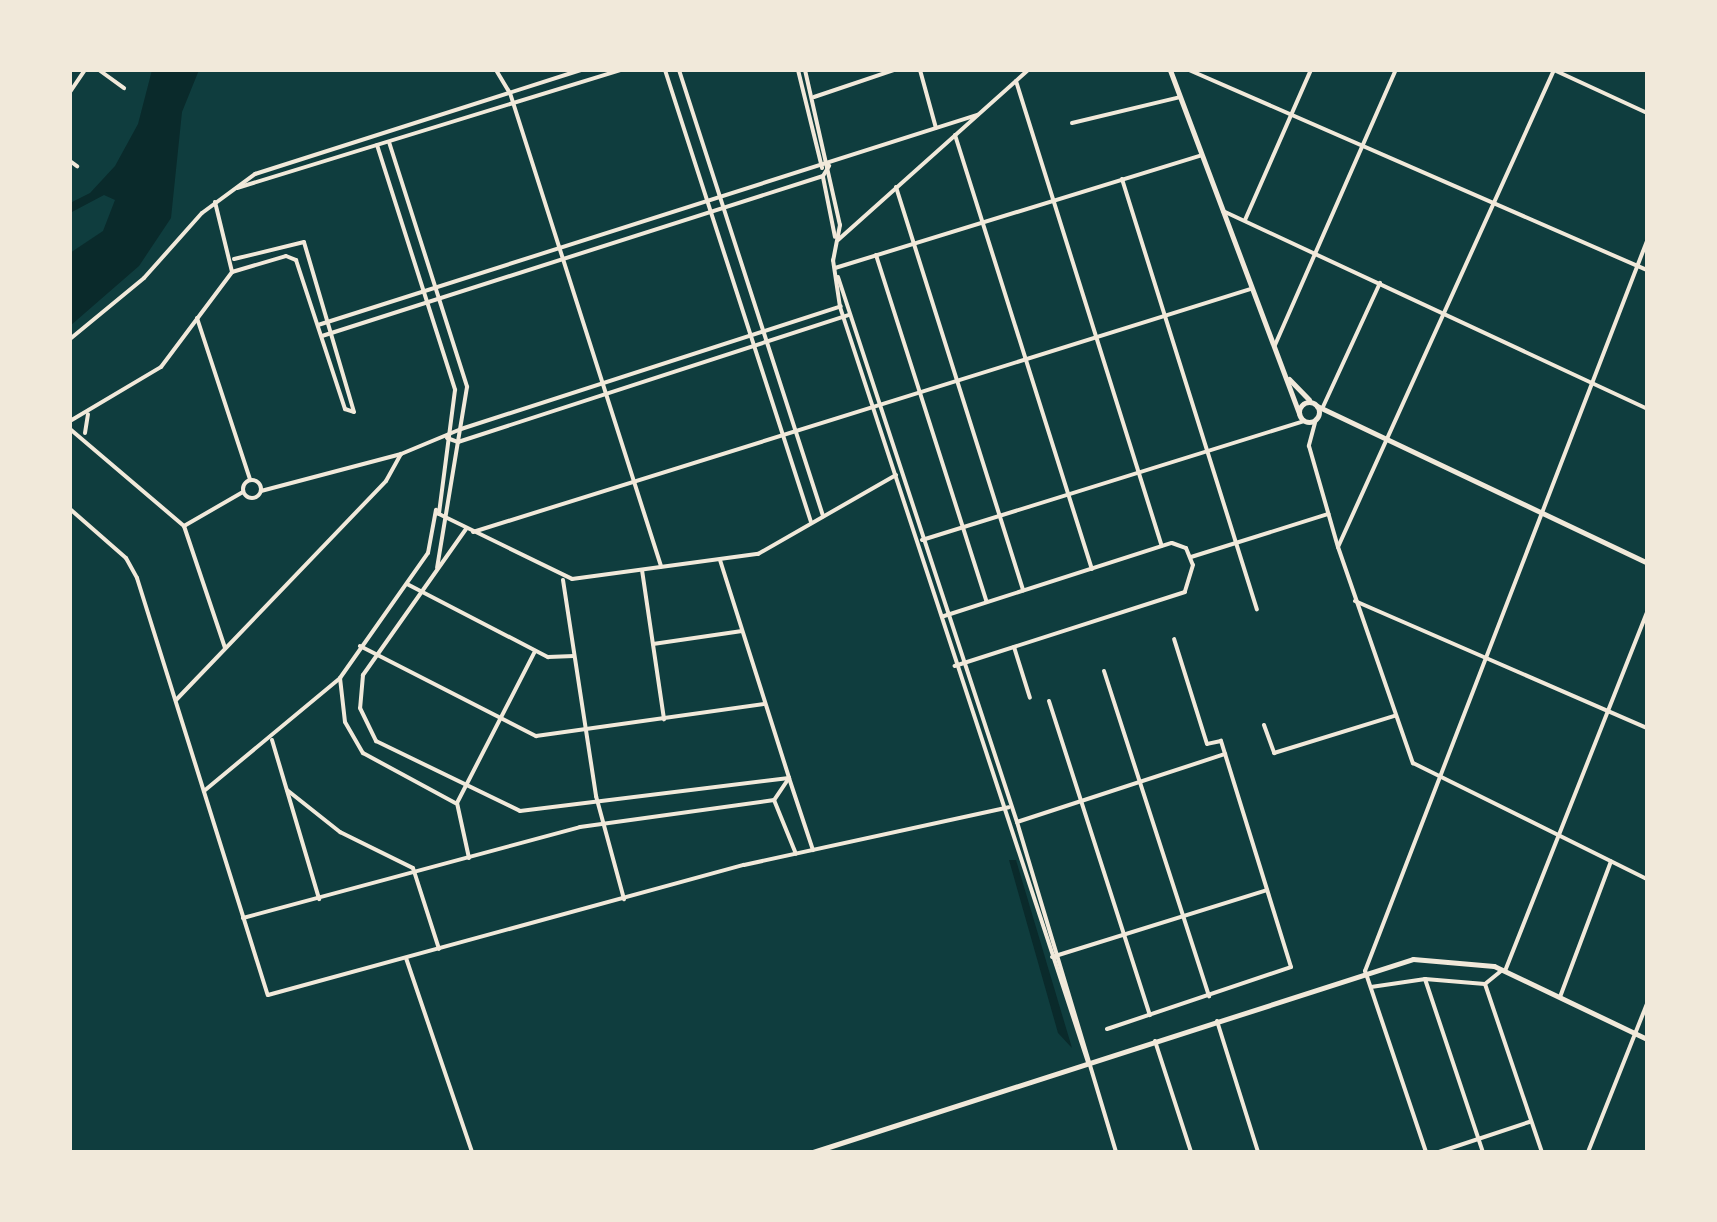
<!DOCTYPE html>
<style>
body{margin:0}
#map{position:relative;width:1717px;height:1222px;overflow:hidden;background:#0f3d3e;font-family:"Sofia Sans Condensed",sans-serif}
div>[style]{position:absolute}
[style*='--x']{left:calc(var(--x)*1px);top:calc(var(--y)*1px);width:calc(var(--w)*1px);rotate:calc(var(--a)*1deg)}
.water>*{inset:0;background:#0a2a2b}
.minor>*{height:4px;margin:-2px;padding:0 2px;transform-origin:2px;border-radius:2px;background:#f1e9da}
.minor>.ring{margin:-2px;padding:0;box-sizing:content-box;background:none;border:4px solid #f1e9da;border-radius:50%}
.secondary>*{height:5px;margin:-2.5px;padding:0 2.5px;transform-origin:2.5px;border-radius:2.5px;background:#f1e9da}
.secondary>.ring{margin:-2.5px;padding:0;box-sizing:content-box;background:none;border:5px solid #f1e9da;border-radius:50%}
span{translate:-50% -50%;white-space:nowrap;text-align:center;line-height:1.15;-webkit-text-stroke:8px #f1e9da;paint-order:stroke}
.frame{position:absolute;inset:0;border:72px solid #f1e9da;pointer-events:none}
</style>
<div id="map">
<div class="water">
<i style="clip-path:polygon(152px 70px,199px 70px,182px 112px,171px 218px,139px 266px,70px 326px,70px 253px,103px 231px,115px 200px,104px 195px,70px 213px,70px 203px,90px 193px,115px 166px,138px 124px)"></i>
<i style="clip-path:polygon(1009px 860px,1016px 860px,1072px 1048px,1058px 1033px)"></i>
</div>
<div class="minor">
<i style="--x:99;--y:70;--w:31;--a:36"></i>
<i style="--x:496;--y:70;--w:27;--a:59"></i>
<i style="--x:510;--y:93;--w:497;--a:72.3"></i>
<i style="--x:665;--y:70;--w:475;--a:72.1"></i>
<i style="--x:679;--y:70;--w:469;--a:72.1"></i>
<i style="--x:798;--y:70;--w:101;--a:76.2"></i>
<i style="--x:805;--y:70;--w:159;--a:77.3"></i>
<i style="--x:840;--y:225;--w:36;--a:101"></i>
<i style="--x:833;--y:260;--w:48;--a:81.5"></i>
<i style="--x:840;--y:307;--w:795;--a:71.82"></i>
<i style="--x:920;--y:70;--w:60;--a:74.6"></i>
<i style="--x:1189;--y:70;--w:500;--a:23.6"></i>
<i style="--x:1554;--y:70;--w:102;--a:24.8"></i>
<i style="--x:1016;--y:81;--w:487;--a:72.6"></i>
<i style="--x:70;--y:92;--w:27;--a:-56"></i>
<i style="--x:814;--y:97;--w:84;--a:-18.6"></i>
<i style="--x:1072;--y:123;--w:111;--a:-13.5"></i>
<i style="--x:955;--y:135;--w:455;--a:72.5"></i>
<i style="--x:389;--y:142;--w:257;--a:72.3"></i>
<i style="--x:467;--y:387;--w:183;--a:99.4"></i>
<i style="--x:377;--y:145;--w:257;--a:72.3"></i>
<i style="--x:455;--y:390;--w:125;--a:97.4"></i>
<i style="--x:439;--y:514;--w:148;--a:26"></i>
<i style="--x:572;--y:579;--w:188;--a:-7.7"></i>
<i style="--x:758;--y:554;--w:159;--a:-29.8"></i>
<i style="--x:70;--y:161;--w:9;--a:36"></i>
<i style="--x:823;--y:177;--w:61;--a:78.7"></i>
<i style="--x:1122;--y:179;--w:451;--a:72.6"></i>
<i style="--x:896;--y:187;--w:423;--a:72.5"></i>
<i style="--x:237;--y:188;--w:401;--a:-17.1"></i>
<i style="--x:215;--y:202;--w:72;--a:76.3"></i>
<i style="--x:1223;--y:211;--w:468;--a:25"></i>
<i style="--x:1245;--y:220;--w:164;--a:-66.3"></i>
<i style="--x:838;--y:240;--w:255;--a:-41.8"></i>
<i style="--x:876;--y:255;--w:364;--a:72.3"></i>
<i style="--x:835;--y:268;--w:384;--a:-17.1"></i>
<i style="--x:232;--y:272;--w:56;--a:-16.5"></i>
<i style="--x:286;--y:256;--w:11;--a:22"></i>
<i style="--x:296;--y:260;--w:157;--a:71.8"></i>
<i style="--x:345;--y:409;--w:9;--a:18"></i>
<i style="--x:354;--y:412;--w:177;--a:-106.4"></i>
<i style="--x:304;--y:242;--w:72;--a:166.3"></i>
<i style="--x:838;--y:277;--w:574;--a:71.82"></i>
<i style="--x:1017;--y:822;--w:345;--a:73.3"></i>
<i style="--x:197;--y:318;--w:169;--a:71.8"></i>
<i style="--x:318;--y:325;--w:692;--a:-17.68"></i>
<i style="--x:322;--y:336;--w:526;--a:-17.71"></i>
<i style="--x:823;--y:176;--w:12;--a:-59"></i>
<i style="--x:70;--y:339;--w:96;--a:-39.5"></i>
<i style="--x:144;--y:278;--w:87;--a:-48.3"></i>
<i style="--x:202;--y:213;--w:66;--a:-36.3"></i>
<i style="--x:255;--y:174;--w:342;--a:-17.7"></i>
<i style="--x:1275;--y:345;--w:300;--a:-66.3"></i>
<i style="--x:1322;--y:409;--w:139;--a:-65.3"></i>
<i style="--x:1316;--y:419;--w:28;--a:105"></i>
<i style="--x:1309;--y:446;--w:105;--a:74"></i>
<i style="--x:1338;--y:547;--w:229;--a:70.9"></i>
<i style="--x:1413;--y:763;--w:261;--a:26.4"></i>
<i style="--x:70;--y:421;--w:106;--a:-30.7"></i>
<i style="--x:161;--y:367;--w:119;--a:-53.2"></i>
<i style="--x:70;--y:429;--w:150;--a:40.4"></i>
<i style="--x:184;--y:526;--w:129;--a:71.4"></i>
<i style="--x:85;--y:433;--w:19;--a:-81"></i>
<i style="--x:447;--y:438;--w:12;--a:20"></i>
<i style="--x:458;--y:442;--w:412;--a:-18"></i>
<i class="ring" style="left:243px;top:480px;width:14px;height:14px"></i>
<i style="--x:261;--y:491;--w:145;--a:-14.8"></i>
<i style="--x:401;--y:454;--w:65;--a:-22.6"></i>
<i style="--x:461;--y:429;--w:399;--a:-17.9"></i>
<i style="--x:70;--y:509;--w:74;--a:41.2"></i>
<i style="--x:126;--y:558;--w:23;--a:61"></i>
<i style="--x:137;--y:578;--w:437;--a:72.6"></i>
<i style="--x:268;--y:995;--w:493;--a:-15.3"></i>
<i style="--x:744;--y:865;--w:271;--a:-12.3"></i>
<i style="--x:184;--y:526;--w:68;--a:-30"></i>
<i style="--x:466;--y:529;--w:179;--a:125.2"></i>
<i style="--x:363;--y:675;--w:33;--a:95"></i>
<i style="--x:360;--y:708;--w:37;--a:64"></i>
<i style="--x:376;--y:741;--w:160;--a:25.9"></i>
<i style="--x:520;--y:811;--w:271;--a:-7"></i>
<i style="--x:789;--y:778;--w:76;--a:71.6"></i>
<i style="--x:473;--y:532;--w:815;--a:-17.35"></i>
<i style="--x:922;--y:540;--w:400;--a:-17.3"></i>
<i style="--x:1338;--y:547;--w:524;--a:-65.64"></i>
<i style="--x:1191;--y:557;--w:144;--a:-17.4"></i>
<i style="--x:720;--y:560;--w:229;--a:72.4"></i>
<i style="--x:789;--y:778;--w:27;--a:124"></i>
<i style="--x:774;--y:800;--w:58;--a:67.8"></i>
<i style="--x:642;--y:570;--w:151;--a:81.6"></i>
<i style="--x:563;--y:580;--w:219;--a:81.3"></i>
<i style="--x:596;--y:796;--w:107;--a:74.8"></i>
<i style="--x:407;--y:584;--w:159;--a:27.4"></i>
<i style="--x:548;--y:657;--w:26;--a:-2"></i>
<i style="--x:1355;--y:601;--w:318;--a:23.5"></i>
<i style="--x:944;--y:616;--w:239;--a:-17.8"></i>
<i style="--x:1172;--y:543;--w:15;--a:20"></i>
<i style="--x:1186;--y:548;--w:18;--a:68"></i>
<i style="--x:1193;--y:565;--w:28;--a:107"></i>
<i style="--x:1185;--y:592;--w:242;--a:162.2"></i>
<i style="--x:653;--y:644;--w:90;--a:-8.3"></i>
<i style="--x:360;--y:646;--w:198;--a:27.1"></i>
<i style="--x:536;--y:736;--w:231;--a:-8"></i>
<i style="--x:1014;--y:647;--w:53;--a:72.6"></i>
<i style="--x:1104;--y:671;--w:342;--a:72.1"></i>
<i style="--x:340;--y:678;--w:44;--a:83.5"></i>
<i style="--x:345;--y:722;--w:36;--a:60"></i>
<i style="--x:363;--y:753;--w:105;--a:28.5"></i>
<i style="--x:176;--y:700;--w:303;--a:-46.2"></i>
<i style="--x:386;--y:481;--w:31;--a:-61"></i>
<i style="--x:1049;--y:701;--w:330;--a:72.2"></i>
<i style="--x:1264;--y:725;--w:30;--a:70"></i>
<i style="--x:1274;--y:753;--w:126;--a:-17.1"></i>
<i style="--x:272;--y:740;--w:166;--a:73.5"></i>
<i style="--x:287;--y:790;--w:68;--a:38.4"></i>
<i style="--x:340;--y:832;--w:81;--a:26.3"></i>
<i style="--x:413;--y:868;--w:85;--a:72.2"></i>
<i style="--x:204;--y:791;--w:177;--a:-39.7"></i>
<i style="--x:340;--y:678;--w:153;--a:-54.9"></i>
<i style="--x:428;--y:553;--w:44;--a:-79.5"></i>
<i style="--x:1017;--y:822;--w:219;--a:-18.1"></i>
<i style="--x:469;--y:858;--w:56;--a:-102.3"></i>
<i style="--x:457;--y:803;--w:171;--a:-62.8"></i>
<i style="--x:243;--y:918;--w:349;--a:-15.1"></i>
<i style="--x:580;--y:827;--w:196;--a:-7.9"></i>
<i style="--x:1052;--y:957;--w:225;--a:-17.3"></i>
<i style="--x:406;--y:958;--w:205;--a:71.2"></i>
<i style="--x:1505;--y:971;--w:385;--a:-68.4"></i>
<i style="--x:1425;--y:979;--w:182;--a:71.5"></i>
<i style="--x:1485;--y:984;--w:177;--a:71.3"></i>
<i style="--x:1485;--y:984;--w:21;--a:-39"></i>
<i style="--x:1371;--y:987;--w:55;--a:-8.4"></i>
<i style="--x:1425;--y:979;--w:60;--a:4.8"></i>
<i style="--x:1560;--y:997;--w:145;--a:-69.4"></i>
<i style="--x:1217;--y:1021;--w:137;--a:72.6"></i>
<i style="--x:1107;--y:1029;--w:194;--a:-18.6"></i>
<i style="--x:1291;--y:967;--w:237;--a:-107.2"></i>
<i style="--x:1221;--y:741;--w:14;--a:168"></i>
<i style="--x:1207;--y:744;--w:110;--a:-107.4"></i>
<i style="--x:1155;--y:1041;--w:117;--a:72"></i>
<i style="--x:1426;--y:1152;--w:191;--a:-108.6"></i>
<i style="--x:1365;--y:971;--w:783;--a:-68.88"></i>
<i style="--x:1439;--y:1152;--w:95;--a:-18.4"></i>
<i style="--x:1588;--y:1152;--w:159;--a:-68.3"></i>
</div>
<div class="secondary">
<i style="--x:1170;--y:70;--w:367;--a:69.4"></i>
<i style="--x:1289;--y:379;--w:29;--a:46"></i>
<i class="ring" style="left:1299px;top:402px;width:15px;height:15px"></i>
<i style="--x:1317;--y:406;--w:365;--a:25.4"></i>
<i style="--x:813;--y:1152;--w:630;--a:-17.83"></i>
<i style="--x:1413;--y:959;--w:81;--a:4.9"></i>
<i style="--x:1494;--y:966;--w:170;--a:25.5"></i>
</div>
<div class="frame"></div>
</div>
